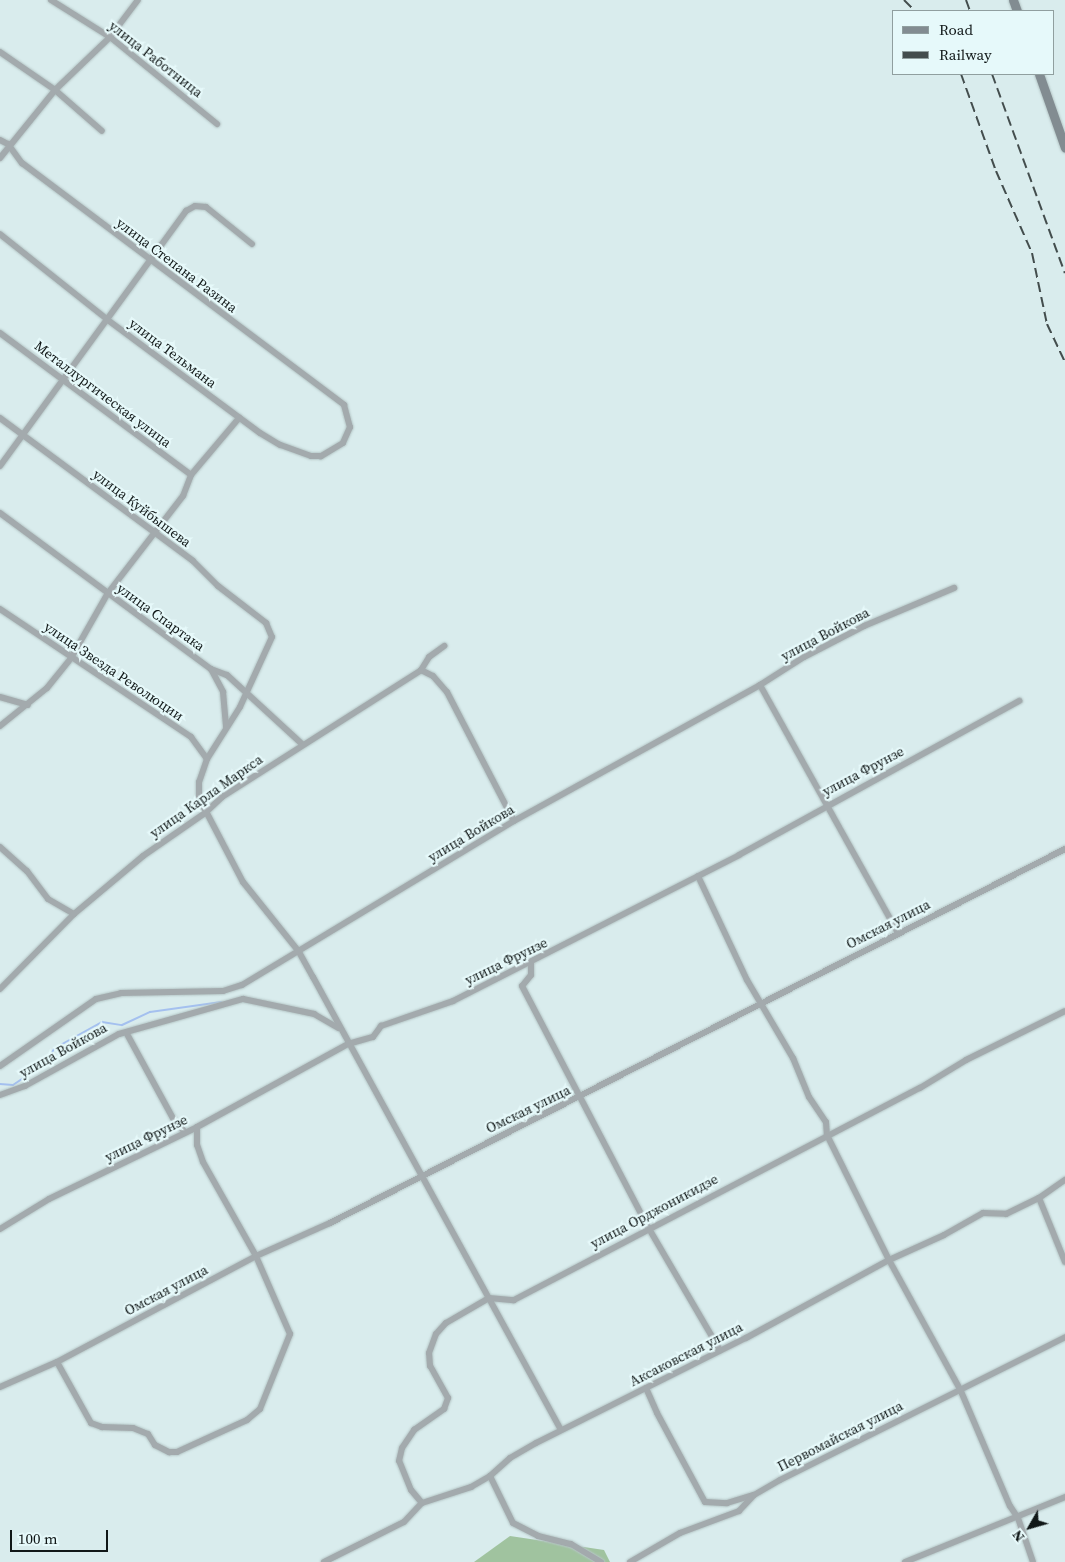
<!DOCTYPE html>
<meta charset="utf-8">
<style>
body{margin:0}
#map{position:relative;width:1065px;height:1562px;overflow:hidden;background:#d9eced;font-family:"Source Serif 4",serif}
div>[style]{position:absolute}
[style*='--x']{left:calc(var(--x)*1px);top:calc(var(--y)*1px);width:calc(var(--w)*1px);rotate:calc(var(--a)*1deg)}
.green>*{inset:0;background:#a0c39f}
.stream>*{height:2px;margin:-1px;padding:0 1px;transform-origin:1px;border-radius:1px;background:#a4c0ef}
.roads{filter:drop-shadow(0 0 1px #b5c6c6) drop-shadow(0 0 1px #b5c6c6)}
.street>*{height:6px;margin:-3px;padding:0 3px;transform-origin:3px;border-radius:3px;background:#a3aaad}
.secondary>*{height:9px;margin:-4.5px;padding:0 4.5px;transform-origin:4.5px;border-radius:4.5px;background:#828c91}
.rail>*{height:2px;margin-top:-1px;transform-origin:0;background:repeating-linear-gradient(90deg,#434d4d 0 10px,transparent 0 15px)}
span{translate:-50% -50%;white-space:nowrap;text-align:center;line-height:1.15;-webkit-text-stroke:4.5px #e6f9fa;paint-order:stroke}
.street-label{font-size:14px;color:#101717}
.legend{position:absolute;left:892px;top:10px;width:162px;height:65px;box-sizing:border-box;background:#e6f9fa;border:1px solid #909f9f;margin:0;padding:6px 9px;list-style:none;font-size:15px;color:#101717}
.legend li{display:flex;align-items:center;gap:10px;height:25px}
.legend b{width:25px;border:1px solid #909f9f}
.north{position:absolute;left:1005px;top:1502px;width:50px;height:50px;-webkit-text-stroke:4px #e6f9fa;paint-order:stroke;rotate:232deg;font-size:14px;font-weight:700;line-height:20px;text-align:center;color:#101717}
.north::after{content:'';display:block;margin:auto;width:18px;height:22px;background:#101717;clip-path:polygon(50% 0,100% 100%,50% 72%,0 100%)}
.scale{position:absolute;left:10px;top:1530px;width:98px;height:22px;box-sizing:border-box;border:2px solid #101717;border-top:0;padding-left:6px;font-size:15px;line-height:18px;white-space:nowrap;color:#101717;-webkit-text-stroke:4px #e6f9fa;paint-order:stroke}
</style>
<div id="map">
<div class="green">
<i style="clip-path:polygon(510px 1536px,604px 1550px,610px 1562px,474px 1562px)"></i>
</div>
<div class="stream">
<i style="--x:0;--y:1084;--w:13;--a:4"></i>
<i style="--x:13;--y:1085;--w:36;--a:-34"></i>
<i style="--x:43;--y:1065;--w:21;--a:-55"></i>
<i style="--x:55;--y:1048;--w:54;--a:-29"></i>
<i style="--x:102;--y:1022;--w:20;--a:9"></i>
<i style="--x:122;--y:1025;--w:31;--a:-25"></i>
<i style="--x:150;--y:1012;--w:72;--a:-8"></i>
</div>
<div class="roads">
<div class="street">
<i style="--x:51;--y:0;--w:70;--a:32.1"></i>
<i style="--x:110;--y:37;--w:138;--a:39.1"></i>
<i style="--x:0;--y:52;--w:67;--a:34.6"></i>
<i style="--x:55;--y:90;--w:62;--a:41.1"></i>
<i style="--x:0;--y:140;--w:9;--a:27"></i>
<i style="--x:8;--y:144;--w:24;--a:54"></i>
<i style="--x:22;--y:163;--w:403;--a:36.9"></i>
<i style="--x:344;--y:405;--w:23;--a:75"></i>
<i style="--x:350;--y:427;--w:17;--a:114"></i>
<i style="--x:343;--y:443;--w:26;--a:149"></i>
<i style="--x:321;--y:456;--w:10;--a:180"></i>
<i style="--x:311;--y:456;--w:33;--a:-160"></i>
<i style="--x:280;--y:445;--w:23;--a:-149"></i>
<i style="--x:260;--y:433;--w:189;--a:-143.4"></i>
<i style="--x:108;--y:320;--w:138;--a:-141.5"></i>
<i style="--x:0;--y:158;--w:87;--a:-51"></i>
<i style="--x:55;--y:90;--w:76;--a:-43.9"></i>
<i style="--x:110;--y:37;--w:46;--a:-52.9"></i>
<i style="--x:0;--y:333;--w:238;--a:36.6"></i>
<i style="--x:0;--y:418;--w:240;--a:36.5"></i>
<i style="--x:193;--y:561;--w:35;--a:45"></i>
<i style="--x:218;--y:586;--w:61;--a:37.6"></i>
<i style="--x:266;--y:623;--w:15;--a:67"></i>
<i style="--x:272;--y:637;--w:77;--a:114.6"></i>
<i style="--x:240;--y:707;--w:62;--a:122.4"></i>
<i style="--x:207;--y:759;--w:24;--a:109"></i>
<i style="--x:199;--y:782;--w:16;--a:90"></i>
<i style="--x:199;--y:798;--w:95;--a:62.4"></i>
<i style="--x:243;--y:882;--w:90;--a:51.3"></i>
<i style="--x:299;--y:952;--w:29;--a:61"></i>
<i style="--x:313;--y:977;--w:516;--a:61.3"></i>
<i style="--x:0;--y:466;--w:316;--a:-53.9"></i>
<i style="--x:186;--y:211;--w:10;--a:-29"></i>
<i style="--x:195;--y:206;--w:11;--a:5"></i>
<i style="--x:206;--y:207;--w:59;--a:38.8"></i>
<i style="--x:0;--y:513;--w:262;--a:36.5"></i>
<i style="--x:211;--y:669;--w:17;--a:21"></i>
<i style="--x:227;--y:675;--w:103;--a:42.6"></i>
<i style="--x:0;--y:609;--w:230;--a:33.8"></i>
<i style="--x:191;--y:737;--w:27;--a:54"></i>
<i style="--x:211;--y:669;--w:26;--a:62"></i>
<i style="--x:223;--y:692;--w:36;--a:85"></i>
<i style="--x:421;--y:670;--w:13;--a:27"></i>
<i style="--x:433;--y:676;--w:21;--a:49"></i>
<i style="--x:447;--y:692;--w:145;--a:62.6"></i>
<i style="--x:760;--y:685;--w:284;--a:60.9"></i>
<i style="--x:0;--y:697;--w:29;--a:16"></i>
<i style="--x:0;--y:726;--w:60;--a:-39"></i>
<i style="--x:47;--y:688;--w:38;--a:-51"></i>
<i style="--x:71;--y:658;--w:75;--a:-60.4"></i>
<i style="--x:108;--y:593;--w:123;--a:-52.3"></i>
<i style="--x:183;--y:496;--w:22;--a:-69"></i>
<i style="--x:191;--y:475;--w:75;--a:-49.9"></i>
<i style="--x:0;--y:847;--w:36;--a:42"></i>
<i style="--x:27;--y:871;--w:35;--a:53"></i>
<i style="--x:48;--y:899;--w:30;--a:30"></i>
<i style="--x:698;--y:876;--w:115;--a:64.8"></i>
<i style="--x:747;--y:980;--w:91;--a:59.5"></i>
<i style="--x:793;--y:1058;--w:42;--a:67.7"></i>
<i style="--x:809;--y:1097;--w:30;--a:56"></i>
<i style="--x:826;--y:1122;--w:13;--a:86"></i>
<i style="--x:827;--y:1135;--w:140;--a:63.6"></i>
<i style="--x:889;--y:1260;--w:147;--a:61.2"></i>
<i style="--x:960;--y:1389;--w:127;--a:66.9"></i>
<i style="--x:1010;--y:1506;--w:14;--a:56"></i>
<i style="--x:1018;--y:1518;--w:46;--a:71.2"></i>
<i style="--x:531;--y:963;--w:12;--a:90"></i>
<i style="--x:531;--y:975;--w:14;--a:129"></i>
<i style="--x:522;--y:986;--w:272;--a:62.4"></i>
<i style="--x:648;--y:1227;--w:143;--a:59.7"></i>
<i style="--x:0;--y:989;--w:105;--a:-45.4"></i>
<i style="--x:74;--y:914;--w:90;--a:-40"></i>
<i style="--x:143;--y:856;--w:75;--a:-34.7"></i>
<i style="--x:205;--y:813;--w:23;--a:-43"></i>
<i style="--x:222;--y:797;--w:236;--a:-32.5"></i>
<i style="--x:421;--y:670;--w:15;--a:-58"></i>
<i style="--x:429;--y:657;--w:19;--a:-36"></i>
<i style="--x:127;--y:1034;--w:100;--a:61.4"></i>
<i style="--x:175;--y:1122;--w:14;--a:45"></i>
<i style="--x:0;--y:1066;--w:117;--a:-34.9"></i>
<i style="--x:96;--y:999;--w:26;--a:-13"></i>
<i style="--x:121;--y:993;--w:102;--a:-1.1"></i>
<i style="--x:223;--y:991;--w:20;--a:-18"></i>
<i style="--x:242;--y:985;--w:318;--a:-31.1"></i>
<i style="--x:514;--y:821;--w:281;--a:-28.9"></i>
<i style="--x:760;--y:685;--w:52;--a:-32.5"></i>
<i style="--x:804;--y:657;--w:68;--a:-27.3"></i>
<i style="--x:864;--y:626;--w:98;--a:-22.9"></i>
<i style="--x:0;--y:1095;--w:27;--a:-20"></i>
<i style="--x:25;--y:1086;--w:107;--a:-29"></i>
<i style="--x:119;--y:1034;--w:129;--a:-15.8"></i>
<i style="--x:243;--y:999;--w:73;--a:11.9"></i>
<i style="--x:314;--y:1014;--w:28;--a:30"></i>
<i style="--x:1039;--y:1198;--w:69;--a:67.9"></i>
<i style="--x:0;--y:1229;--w:57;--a:-31.5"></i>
<i style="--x:49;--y:1199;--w:165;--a:-25.9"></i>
<i style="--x:197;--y:1127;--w:172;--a:-28.8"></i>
<i style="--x:348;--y:1044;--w:26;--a:-16"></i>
<i style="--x:373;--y:1037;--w:14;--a:-54"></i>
<i style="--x:381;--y:1026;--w:76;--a:-19.1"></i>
<i style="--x:453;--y:1001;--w:321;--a:-27"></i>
<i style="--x:739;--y:855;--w:320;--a:-28.8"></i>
<i style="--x:57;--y:1362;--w:70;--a:60.9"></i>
<i style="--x:91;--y:1423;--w:12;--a:20"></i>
<i style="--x:102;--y:1427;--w:31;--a:2"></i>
<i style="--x:133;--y:1428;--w:16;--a:22"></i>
<i style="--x:148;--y:1434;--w:13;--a:58"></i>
<i style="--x:155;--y:1445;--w:16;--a:27"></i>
<i style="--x:169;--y:1452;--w:8;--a:0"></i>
<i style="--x:177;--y:1452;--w:77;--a:-24.6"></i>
<i style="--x:247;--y:1420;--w:17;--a:-40"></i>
<i style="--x:260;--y:1409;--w:81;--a:-68.2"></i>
<i style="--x:290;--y:1334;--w:85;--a:-113.6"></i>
<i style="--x:256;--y:1256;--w:108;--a:-119.4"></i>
<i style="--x:203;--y:1162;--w:18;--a:-109"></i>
<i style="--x:197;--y:1145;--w:18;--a:-90"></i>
<i style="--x:0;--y:1387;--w:62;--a:-23.7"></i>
<i style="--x:57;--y:1362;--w:225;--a:-28"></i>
<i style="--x:256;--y:1256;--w:81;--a:-24"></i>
<i style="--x:330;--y:1223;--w:825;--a:-26.97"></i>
<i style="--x:646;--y:1388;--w:27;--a:66"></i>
<i style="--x:657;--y:1413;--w:101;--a:61.7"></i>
<i style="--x:705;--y:1502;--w:22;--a:3"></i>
<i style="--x:727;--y:1503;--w:27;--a:-17"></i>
<i style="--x:490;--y:1476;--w:52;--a:63.9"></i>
<i style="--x:513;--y:1523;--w:28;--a:27"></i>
<i style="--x:538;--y:1536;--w:34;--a:14"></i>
<i style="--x:571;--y:1544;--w:35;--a:31"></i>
<i style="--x:422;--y:1503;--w:17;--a:-130"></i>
<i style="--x:411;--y:1490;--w:31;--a:-112"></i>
<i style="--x:399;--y:1461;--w:13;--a:-77"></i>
<i style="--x:402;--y:1448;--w:22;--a:-56"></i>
<i style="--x:414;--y:1430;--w:37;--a:-35"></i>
<i style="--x:444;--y:1409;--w:12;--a:-70"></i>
<i style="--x:448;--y:1398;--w:37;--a:-119"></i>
<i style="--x:430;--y:1366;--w:13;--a:-94"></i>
<i style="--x:429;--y:1353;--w:20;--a:-70"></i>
<i style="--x:436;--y:1334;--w:15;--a:-48"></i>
<i style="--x:446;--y:1323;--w:50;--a:-30.2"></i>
<i style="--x:489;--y:1298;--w:25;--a:5"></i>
<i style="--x:514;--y:1300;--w:458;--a:-27.6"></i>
<i style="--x:920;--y:1088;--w:54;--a:-31.3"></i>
<i style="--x:966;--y:1060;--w:110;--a:-26.3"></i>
<i style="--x:324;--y:1562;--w:89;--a:-26.6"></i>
<i style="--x:404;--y:1522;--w:26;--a:-47"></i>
<i style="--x:422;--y:1503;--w:52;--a:-18.1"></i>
<i style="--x:471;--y:1487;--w:22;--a:-30"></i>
<i style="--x:490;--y:1476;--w:27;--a:-42"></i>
<i style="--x:510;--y:1458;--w:30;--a:-30"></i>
<i style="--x:536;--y:1443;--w:235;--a:-26.6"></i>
<i style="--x:746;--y:1338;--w:163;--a:-28.6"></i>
<i style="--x:889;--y:1260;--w:60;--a:-24.4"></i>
<i style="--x:944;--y:1235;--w:45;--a:-29.4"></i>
<i style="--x:983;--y:1213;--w:23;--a:2"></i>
<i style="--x:1006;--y:1214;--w:37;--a:-26"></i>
<i style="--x:1039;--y:1198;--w:32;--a:-35"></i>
<i style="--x:630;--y:1562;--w:58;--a:-30.1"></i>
<i style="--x:680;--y:1533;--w:63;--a:-20.4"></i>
<i style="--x:739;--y:1511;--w:22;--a:-47"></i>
<i style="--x:754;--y:1495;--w:30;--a:-30"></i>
<i style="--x:780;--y:1480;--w:319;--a:-26.6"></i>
<i style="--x:905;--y:1562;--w:173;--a:-22.1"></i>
</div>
<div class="secondary">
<i style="--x:1013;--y:0;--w:12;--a:70"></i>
<i style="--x:1039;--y:74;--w:78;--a:70.6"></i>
</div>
</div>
<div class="rail">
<i style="--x:904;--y:0;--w:16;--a:45"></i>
<i style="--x:966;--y:0;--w:12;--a:70"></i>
<i style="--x:961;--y:74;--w:103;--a:70.2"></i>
<i style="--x:996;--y:171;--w:90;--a:66.3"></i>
<i style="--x:1032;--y:253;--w:73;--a:78.1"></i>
<i style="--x:1047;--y:324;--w:42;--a:64.7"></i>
<i style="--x:992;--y:74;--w:212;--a:69.9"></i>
</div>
<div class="street-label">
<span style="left:156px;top:59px;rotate:38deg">улица Работница</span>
<span style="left:177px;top:265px;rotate:37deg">улица Степана Разина</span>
<span style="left:173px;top:353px;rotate:37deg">улица Тельмана</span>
<span style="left:103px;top:394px;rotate:37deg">Металлургическая улица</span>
<span style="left:142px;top:508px;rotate:37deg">улица Куйбышева</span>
<span style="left:161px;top:617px;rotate:36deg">улица Спартака</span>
<span style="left:825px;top:634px;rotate:-28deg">улица Войкова</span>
<span style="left:114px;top:671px;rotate:34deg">улица Звезда Революции</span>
<span style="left:863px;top:771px;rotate:-28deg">улица Фрунзе</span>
<span style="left:206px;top:796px;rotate:-35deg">улица Карла Маркса</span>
<span style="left:471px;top:833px;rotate:-31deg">улица Войкова</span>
<span style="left:888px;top:924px;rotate:-27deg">Омская улица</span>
<span style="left:506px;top:961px;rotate:-26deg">улица Фрунзе</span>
<span style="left:63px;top:1050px;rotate:-29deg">улица Войкова</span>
<span style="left:528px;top:1109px;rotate:-26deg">Омская улица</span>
<span style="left:146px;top:1138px;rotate:-26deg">улица Фрунзе</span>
<span style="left:654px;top:1211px;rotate:-28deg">улица Орджоникидзе</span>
<span style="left:166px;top:1290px;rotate:-28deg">Омская улица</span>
<span style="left:686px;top:1354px;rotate:-27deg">Аксаковская улица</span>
<span style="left:840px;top:1436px;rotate:-27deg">Первомайская улица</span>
</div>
<ul class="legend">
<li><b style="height:6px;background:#828c91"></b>Road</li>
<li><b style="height:6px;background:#434d4d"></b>Railway</li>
</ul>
<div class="north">N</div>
<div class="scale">100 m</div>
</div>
